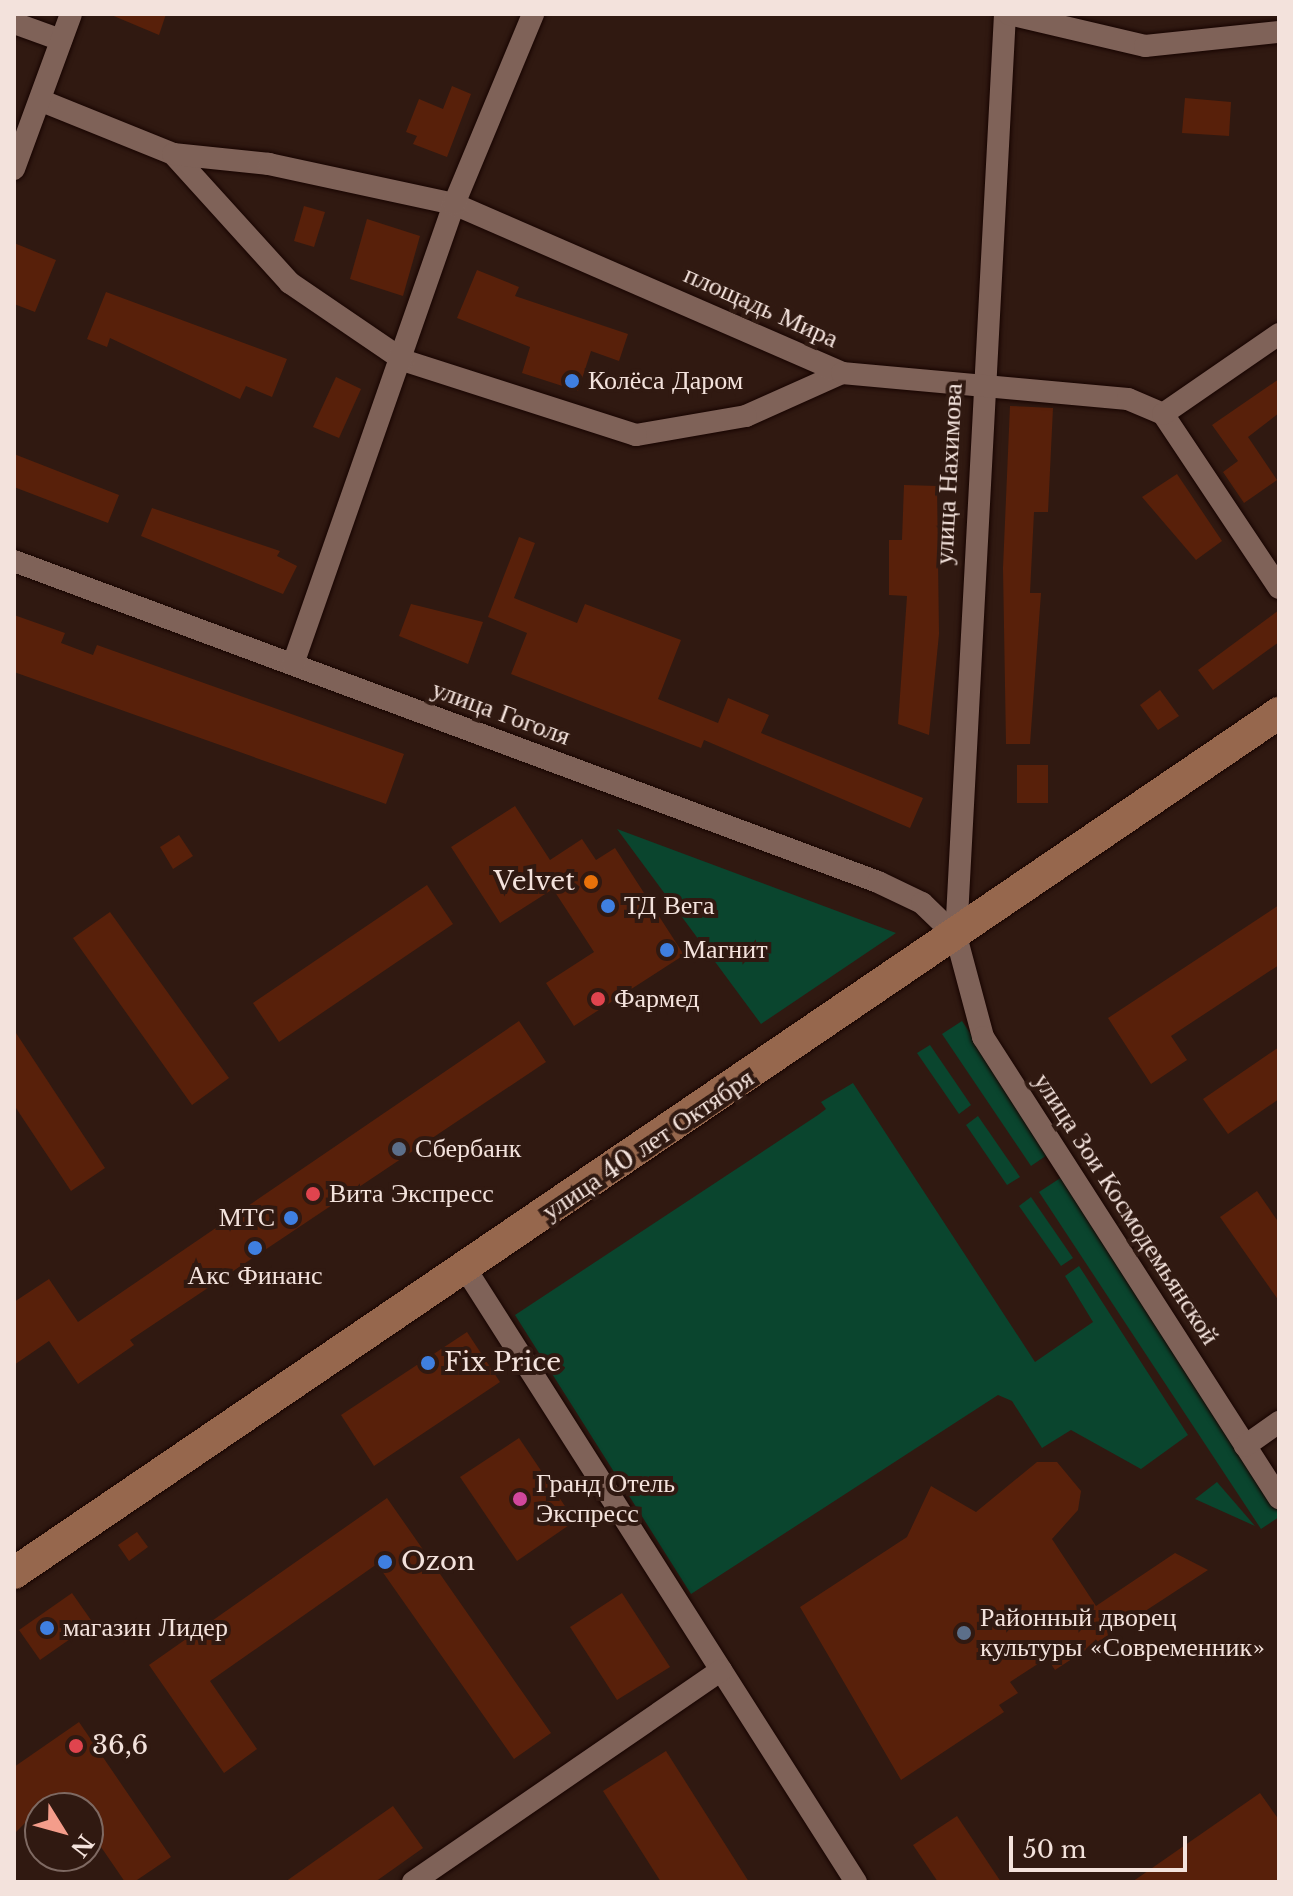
<!DOCTYPE html>
<meta charset="utf-8">
<style>
body{margin:0}
#map{position:relative;width:1293px;height:1896px;overflow:hidden;background:#301911;font-family:"Libre Baskerville",serif}
div>[style]{position:absolute}
[style*='--x']{left:calc(var(--x)*1px);top:calc(var(--y)*1px);width:calc(var(--w)*1px);rotate:calc(var(--a)*1deg)}
.green>*{inset:0;background:#0a452e}
.building>*{inset:0;background:#58200a}
.roads{filter:drop-shadow(0 0 2px #170401) drop-shadow(0 0 2px #170401)}
.street>*{height:22px;margin:-11px;padding:0 11px;transform-origin:11px;border-radius:11px;background:#7f6258}
.secondary>*{height:32px;margin:-16px;padding:0 16px;transform-origin:16px;border-radius:16px;background:#96674d}
.dots>*{width:22px;height:22px;translate:-50% -50%;box-sizing:border-box;border:4px solid #301911;border-radius:50%}
span{translate:-50% -50%;white-space:nowrap;text-align:center;line-height:1.15;-webkit-text-stroke:8px #301911;paint-order:stroke}
.street-label{font-size:26px;color:#f3e2dc}
.poi-label{font-size:26px;color:#f3e2dc}
.left{translate:0 -50%;text-align:left}
.right{translate:-100% -50%;text-align:right}
.frame{position:absolute;inset:0;border:16px solid #f3e2dc;pointer-events:none}
.north{position:absolute;left:24px;top:1792px;width:80px;height:80px;box-sizing:border-box;background:#301911;border:2px solid #7e6962;border-radius:50%;rotate:127deg;font-size:22px;font-weight:700;line-height:32px;text-align:center;color:#f3e2dc}
.north::after{content:'';display:block;margin:auto;width:28px;height:36px;background:#f49d8b;clip-path:polygon(50% 0,100% 100%,50% 72%,0 100%)}
.scale{position:absolute;left:1009px;top:1836px;width:178px;height:36px;box-sizing:border-box;border:4px solid #f3e2dc;border-top:0;padding-left:10px;font-size:24px;line-height:28px;white-space:nowrap;color:#f3e2dc;-webkit-text-stroke:6px #301911;paint-order:stroke}
</style>
<div id="map">
<div class="green">
<i style="clip-path:polygon(617px 829px,896px 933px,761px 1024px)"></i>
<i style="clip-path:polygon(962px 1021px,1050px 1153px,1031px 1166px,942px 1034px)"></i>
<i style="clip-path:polygon(930px 1045px,971px 1105px,959px 1114px,917px 1053px)"></i>
<i style="clip-path:polygon(853px 1083px,1035px 1362px,1093px 1322px,1065px 1276px,1079px 1266px,1188px 1435px,1141px 1469px,1071px 1430px,1042px 1448px,1012px 1401px,998px 1395px,691px 1594px,515px 1315px,818px 1115px,826px 1109px,821px 1102px)"></i>
<i style="clip-path:polygon(978px 1116px,1020px 1177px,1007px 1185px,966px 1125px)"></i>
<i style="clip-path:polygon(1062px 1177px,1279px 1505px,1279px 1517px,1261px 1529px,1039px 1192px)"></i>
<i style="clip-path:polygon(1031px 1197px,1073px 1258px,1061px 1266px,1019px 1206px)"></i>
<i style="clip-path:polygon(1217px 1482px,1255px 1526px,1195px 1499px)"></i>
</div>
<div class="building">
<i style="clip-path:polygon(109px 14px,166px 14px,159px 35px)"></i>
<i style="clip-path:polygon(452px 86px,471px 94px,447px 157px,413px 144px,417px 136px,406px 132px,419px 99px,443px 109px)"></i>
<i style="clip-path:polygon(1185px 98px,1231px 102px,1229px 136px,1182px 133px)"></i>
<i style="clip-path:polygon(304px 206px,325px 212px,314px 247px,294px 241px)"></i>
<i style="clip-path:polygon(367px 219px,420px 236px,403px 296px,350px 279px)"></i>
<i style="clip-path:polygon(14px 243px,56px 260px,35px 312px,14px 304px)"></i>
<i style="clip-path:polygon(477px 270px,519px 287px,515px 296px,628px 334px,619px 361px,591px 351px,578px 391px,522px 373px,530px 347px,457px 318px)"></i>
<i style="clip-path:polygon(106px 292px,287px 359px,272px 397px,246px 386px,240px 399px,110px 338px,107px 347px,87px 339px)"></i>
<i style="clip-path:polygon(336px 377px,361px 389px,339px 438px,313px 427px)"></i>
<i style="clip-path:polygon(1279px 379px,1279px 413px,1248px 437px,1277px 480px,1244px 503px,1223px 472px,1238px 461px,1212px 425px)"></i>
<i style="clip-path:polygon(1010px 406px,1053px 408px,1048px 512px,1034px 512px,1030px 593px,1041px 593px,1030px 744px,1006px 744px,1003px 568px)"></i>
<i style="clip-path:polygon(14px 454px,119px 495px,108px 523px,14px 487px)"></i>
<i style="clip-path:polygon(1177px 474px,1222px 541px,1196px 560px,1142px 497px)"></i>
<i style="clip-path:polygon(904px 485px,937px 486px,939px 634px,929px 735px,898px 724px,907px 596px,889px 595px,889px 540px,902px 540px)"></i>
<i style="clip-path:polygon(152px 508px,280px 551px,277px 556px,297px 566px,283px 594px,141px 536px)"></i>
<i style="clip-path:polygon(519px 537px,535px 543px,514px 598px,577px 623px,585px 604px,681px 640px,658px 699px,718px 723px,728px 698px,769px 715px,761px 733px,923px 798px,910px 828px,704px 740px,701px 748px,511px 674px,527px 633px,488px 617px)"></i>
<i style="clip-path:polygon(411px 604px,483px 622px,468px 664px,399px 636px)"></i>
<i style="clip-path:polygon(1279px 610px,1279px 642px,1213px 690px,1198px 670px)"></i>
<i style="clip-path:polygon(14px 615px,65px 633px,61px 643px,93px 655px,97px 645px,404px 754px,386px 804px,14px 672px)"></i>
<i style="clip-path:polygon(1160px 690px,1179px 716px,1158px 730px,1140px 705px)"></i>
<i style="clip-path:polygon(1017px 765px,1048px 765px,1048px 803px,1017px 803px)"></i>
<i style="clip-path:polygon(515px 806px,550px 860px,582px 839px,596px 860px,615px 848px,684px 955px,574px 1026px,546px 983px,594px 952px,553px 889px,500px 923px,451px 847px)"></i>
<i style="clip-path:polygon(179px 835px,193px 856px,173px 869px,160px 847px)"></i>
<i style="clip-path:polygon(427px 885px,453px 924px,279px 1042px,253px 1003px)"></i>
<i style="clip-path:polygon(1279px 905px,1279px 965px,1171px 1036px,1187px 1060px,1151px 1084px,1108px 1018px)"></i>
<i style="clip-path:polygon(110px 912px,229px 1078px,192px 1105px,73px 938px)"></i>
<i style="clip-path:polygon(519px 1021px,546px 1062px,130px 1340px,134px 1345px,78px 1384px,49px 1341px,14px 1365px,14px 1302px,49px 1279px,78px 1322px)"></i>
<i style="clip-path:polygon(14px 1030px,105px 1168px,71px 1191px,14px 1105px)"></i>
<i style="clip-path:polygon(1279px 1047px,1279px 1099px,1228px 1134px,1203px 1099px)"></i>
<i style="clip-path:polygon(1257px 1191px,1279px 1223px,1279px 1301px,1220px 1217px)"></i>
<i style="clip-path:polygon(467px 1332px,500px 1382px,374px 1466px,341px 1415px)"></i>
<i style="clip-path:polygon(519px 1438px,575px 1521px,517px 1561px,460px 1477px)"></i>
<i style="clip-path:polygon(1037px 1462px,1057px 1462px,1081px 1491px,1078px 1510px,1052px 1539px,1096px 1606px,1175px 1553px,1208px 1570px,1055px 1670px,1047px 1658px,1010px 1682px,1018px 1693px,999px 1705px,1004px 1712px,901px 1780px,800px 1607px,907px 1537px,931px 1486px,976px 1512px)"></i>
<i style="clip-path:polygon(387px 1498px,551px 1733px,514px 1759px,377px 1564px,210px 1681px,257px 1749px,224px 1773px,149px 1665px)"></i>
<i style="clip-path:polygon(137px 1532px,148px 1547px,129px 1561px,118px 1545px)"></i>
<i style="clip-path:polygon(72px 1593px,93px 1623px,40px 1660px,19px 1630px)"></i>
<i style="clip-path:polygon(622px 1593px,670px 1667px,617px 1700px,570px 1627px)"></i>
<i style="clip-path:polygon(79px 1722px,171px 1857px,134px 1882px,125px 1882px,88px 1828px,88px 1808px,74px 1808px,67px 1797px,40px 1808px,14px 1834px,14px 1767px)"></i>
<i style="clip-path:polygon(666px 1751px,749px 1882px,661px 1882px,603px 1791px)"></i>
<i style="clip-path:polygon(1260px 1793px,1279px 1820px,1279px 1882px,1132px 1882px)"></i>
<i style="clip-path:polygon(393px 1806px,423px 1848px,375px 1882px,285px 1882px)"></i>
<i style="clip-path:polygon(957px 1816px,1001px 1882px,938px 1882px,913px 1845px)"></i>
</div>
<div class="roads">
<div class="street">
<i style="--x:1005;--y:14;--w:923;--a:93.04"></i>
<i style="--x:956;--y:936;--w:105;--a:75"></i>
<i style="--x:983;--y:1037;--w:548;--a:57.3"></i>
<i style="--x:1009;--y:14;--w:140;--a:13.2"></i>
<i style="--x:1145;--y:46;--w:135;--a:-6"></i>
<i style="--x:14;--y:23;--w:50;--a:19.9"></i>
<i style="--x:42;--y:101;--w:141;--a:22"></i>
<i style="--x:14;--y:169;--w:165;--a:-69.8"></i>
<i style="--x:842;--y:373;--w:105;--a:155.9"></i>
<i style="--x:746;--y:416;--w:112;--a:170.2"></i>
<i style="--x:636;--y:435;--w:245;--a:-162.2"></i>
<i style="--x:403;--y:360;--w:137;--a:-145.7"></i>
<i style="--x:290;--y:283;--w:174;--a:-132.2"></i>
<i style="--x:173;--y:154;--w:97;--a:5.9"></i>
<i style="--x:269;--y:164;--w:189;--a:12.2"></i>
<i style="--x:454;--y:204;--w:423;--a:23.5"></i>
<i style="--x:842;--y:373;--w:287;--a:5.2"></i>
<i style="--x:1128;--y:399;--w:38;--a:23"></i>
<i style="--x:1163;--y:414;--w:209;--a:56.3"></i>
<i style="--x:1163;--y:414;--w:141;--a:-34.6"></i>
<i style="--x:14;--y:561;--w:922;--a:20.38"></i>
<i style="--x:878;--y:882;--w:49;--a:25.5"></i>
<i style="--x:922;--y:903;--w:47;--a:44.1"></i>
<i style="--x:293;--y:664;--w:487;--a:-70.7"></i>
<i style="--x:454;--y:204;--w:206;--a:-67.4"></i>
<i style="--x:465;--y:1268;--w:728;--a:57.51"></i>
<i style="--x:1245;--y:1446;--w:42;--a:-35.2"></i>
<i style="--x:413;--y:1882;--w:374;--a:-34.5"></i>
</div>
<div class="secondary">
<i style="--x:14;--y:1573;--w:1530;--a:-34.21"></i>
</div>
</div>
<div class="dots">
<i style="left:572px;top:381px;background:#3f7fe0"></i>
<i style="left:591px;top:882px;background:#e8710a"></i>
<i style="left:608px;top:906px;background:#3f7fe0"></i>
<i style="left:667px;top:950px;background:#3f7fe0"></i>
<i style="left:598px;top:999px;background:#e0444e"></i>
<i style="left:399px;top:1149px;background:#5c6f8a"></i>
<i style="left:313px;top:1194px;background:#e0444e"></i>
<i style="left:291px;top:1218px;background:#3f7fe0"></i>
<i style="left:255px;top:1248px;background:#3f7fe0"></i>
<i style="left:428px;top:1363px;background:#3f7fe0"></i>
<i style="left:520px;top:1499px;background:#d1479c"></i>
<i style="left:385px;top:1562px;background:#3f7fe0"></i>
<i style="left:47px;top:1628px;background:#3f7fe0"></i>
<i style="left:964px;top:1633px;background:#5c6f8a"></i>
<i style="left:76px;top:1746px;background:#e0444e"></i>
</div>
<div class="street-label">
<span style="left:761px;top:307px;rotate:24deg">площадь Мира</span>
<span style="left:949px;top:474px;rotate:-87deg">улица Нахимова</span>
<span style="left:501px;top:713px;rotate:20deg">улица Гоголя</span>
<span style="left:648px;top:1145px;rotate:-34deg">улица 40 лет Октября</span>
<span style="left:1126px;top:1209px;rotate:57deg">улица Зои Космодемьянской</span>
</div>
<div class="poi-label">
<span class="left" style="left:588px;top:381px">Колёса Даром</span>
<span class="right" style="left:575px;top:882px">Velvet</span>
<span class="left" style="left:624px;top:906px">ТД Вега</span>
<span class="left" style="left:683px;top:950px">Магнит</span>
<span class="left" style="left:614px;top:999px">Фармед</span>
<span class="left" style="left:415px;top:1149px">Сбербанк</span>
<span class="left" style="left:329px;top:1194px">Вита Экспресс</span>
<span class="right" style="left:275px;top:1218px">МТС</span>
<span style="left:255px;top:1276px">Акс Финанс</span>
<span class="left" style="left:444px;top:1363px">Fix Price</span>
<span class="left" style="left:536px;top:1499px">Гранд Отель<br>Экспресс</span>
<span class="left" style="left:401px;top:1562px">Ozon</span>
<span class="left" style="left:980px;top:1633px">Районный дворец<br>культуры «Современник»</span>
<span class="left" style="left:63px;top:1628px">магазин Лидер</span>
<span class="left" style="left:92px;top:1746px">36,6</span>
</div>
<div class="frame"></div>
<div class="north">N</div>
<div class="scale">50 m</div>
</div>
